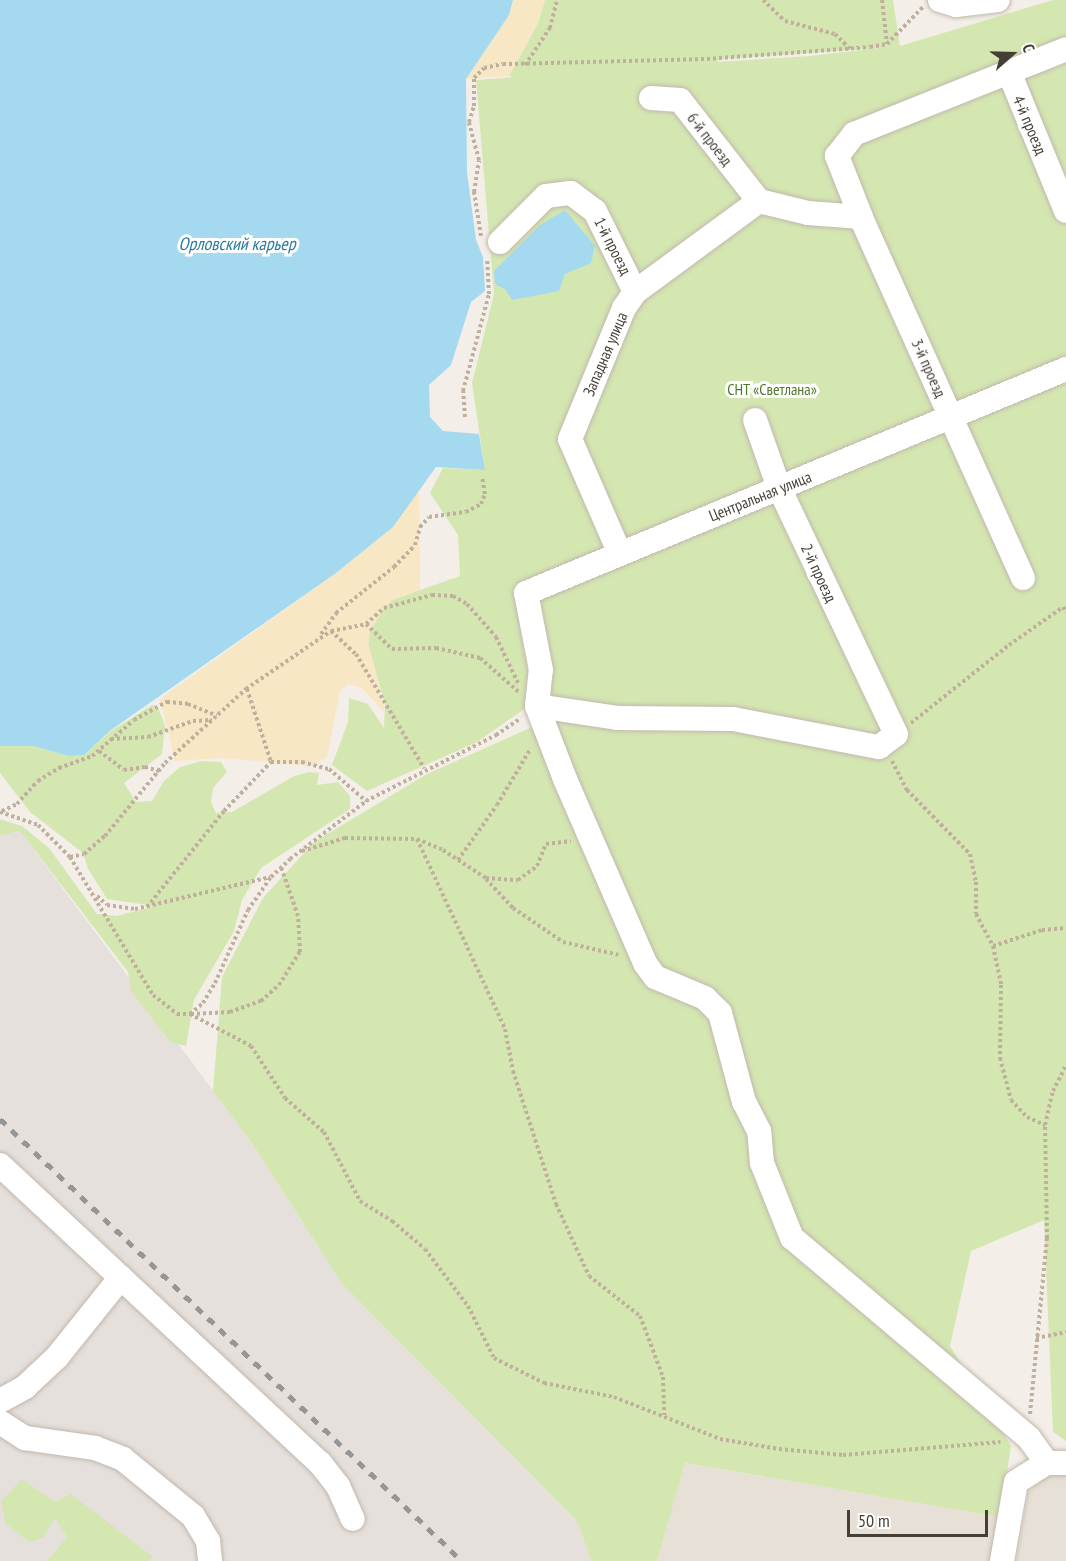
<!DOCTYPE html>
<meta charset="utf-8">
<style>
body{margin:0}
#map{position:relative;width:1066px;height:1561px;overflow:hidden;background:#f3efe8;font-family:"PT Sans Narrow",sans-serif}
div>[style]{position:absolute}
[style*='--x']{left:calc(var(--x)*1px);top:calc(var(--y)*1px);width:calc(var(--w)*1px);rotate:calc(var(--a)*1deg)}
.residential>*{inset:0;background:#e7e0d6}
.industrial>*{inset:0;background:#e6e0dc}
.green>*{inset:0;background:#d4e7b1}
.sand>*{inset:0;background:#f7e7c4}
.water>*{inset:0;background:#a5d9ef}
.path>*{height:4px;margin-top:-2px;transform-origin:0;background:repeating-linear-gradient(90deg,#c0af9c 0 3px,transparent 0 6px)}
.roads{filter:drop-shadow(0 0 2px #c2b8ad) drop-shadow(0 0 2px #c2b8ad)}
.minor>*{height:24px;margin:-12px;padding:0 12px;transform-origin:12px;border-radius:12px;background:#fff}
.rail>*{height:4.5px;margin-top:-2.25px;transform-origin:0;background:repeating-linear-gradient(90deg,#969696 0 8px,transparent 0 16px)}
span{translate:-50% -50%;white-space:nowrap;text-align:center;line-height:1.15;-webkit-text-stroke:6px #fff;paint-order:stroke}
.street-label{font-size:16px;color:#463f36}
.park-label{font-size:16px;color:#50772b}
.water-label{font-size:18px;color:#2e7ca0;font-style:italic}
.north{position:absolute;left:982px;top:24px;width:60px;height:60px;-webkit-text-stroke:4px #fff;paint-order:stroke;rotate:70deg;font-size:16px;font-weight:700;line-height:24px;text-align:center;color:#463f36}
.north::after{content:'';display:block;margin:auto;width:21px;height:27px;background:#463f36;clip-path:polygon(50% 0,100% 100%,50% 72%,0 100%)}
.scale{position:absolute;left:847px;top:1510px;width:141px;height:27px;box-sizing:border-box;border:3px solid #463f36;border-top:0;padding-left:8px;font-size:18px;line-height:21px;white-space:nowrap;color:#463f36;-webkit-text-stroke:4px #fff;paint-order:stroke}
</style>
<div id="map">
<div class="residential">
<i style="clip-path:polygon(684px 1463px,1000px 1517px,992px 1561px,657px 1561px)"></i>
<i style="clip-path:polygon(1066px 1469px,1066px 1561px,1016px 1561px,1028px 1493px,1050px 1471px)"></i>
</div>
<div class="industrial">
<i style="clip-path:polygon(20px 831px,252px 1143px,342px 1284px,577px 1521px,591px 1561px,0 1561px,0 836px)"></i>
</div>
<div class="green">
<i style="clip-path:polygon(evenodd,545px 0,893px 0,900px 46px,1053px 0,1066px 0,1066px 1441px,1053px 1432px,1044px 1220px,971px 1251px,950px 1346px,1011px 1446px,1000px 1517px,685px 1463px,657px 1561px,591px 1561px,577px 1521px,342px 1284px,252px 1143px,213px 1091px,222px 977px,263px 898px,314px 842px,427px 774px,568px 711px,548px 692px,477px 742px,367px 791px,332px 765px,348px 722px,349px 698px,368px 704px,384px 728px,385px 705px,368px 644px,370px 631px,384px 608px,392px 600px,460px 576px,458px 535px,430px 493px,443px 468px,485px 470px,472px 383px,494px 294px,476px 80px,515px 77px,509px 76px,538px 23px,545px 0,878px 48px,810px 56px,716px 62px,722px 59px,878px 48px)"></i>
<i style="clip-path:polygon(152px 705px,158px 707px,165px 726px,162px 754px,124px 783px,136px 802px,152px 801px,164px 781px,180px 767px,201px 761px,221px 762px,227px 772px,213px 788px,211px 802px,216px 813px,232px 812px,294px 776px,309px 772px,319px 773px,317px 785px,338px 782px,350px 796px,350px 809px,261px 868px,242px 900px,234px 931px,194px 1000px,186px 1046px,170px 1042px,131px 991px,128px 972px,20px 831px,0 836px,0 819px,22px 826px,49px 848px,97px 914px,117px 916px,154px 906px,107px 899px,88px 869px,83px 853px,30px 812px,0 773px,0 746px,34px 746px,68px 756px,84px 755px,111px 731px)"></i>
<i style="clip-path:polygon(22px 1479px,55px 1502px,71px 1494px,153px 1557px,149px 1561px,47px 1561px,67px 1537px,55px 1518px,43px 1538px,29px 1542px,5px 1523px,1px 1501px)"></i>
</div>
<div class="sand">
<i style="clip-path:polygon(513px 0,545px 0,538px 23px,509px 76px,466px 79px,509px 15px)"></i>
<i style="clip-path:polygon(419px 491px,420px 590px,392px 600px,384px 608px,370px 631px,368px 644px,386px 714px,362px 688px,348px 684px,340px 691px,327px 757px,311px 766px,222px 758px,175px 761px,160px 699px,336px 573px,393px 527px)"></i>
</div>
<div class="water">
<i style="clip-path:polygon(0 0,513px 0,509px 15px,466px 79px,467px 172px,476px 240px,483px 257px,485px 291px,471px 302px,451px 365px,429px 385px,430px 417px,443px 431px,479px 434px,485px 470px,436px 467px,393px 527px,336px 573px,111px 730px,84px 755px,68px 756px,34px 746px,0 746px)"></i>
<i style="clip-path:polygon(565px 210px,595px 246px,591px 263px,565px 274px,559px 291px,512px 300px,506px 290px,495px 284px,494px 271px,540px 225px)"></i>
</div>
<div class="path">
<i style="--x:763;--y:0;--w:30;--a:44"></i>
<i style="--x:785;--y:21;--w:52;--a:14.6"></i>
<i style="--x:835;--y:34;--w:21;--a:45"></i>
<i style="--x:882;--y:0;--w:44;--a:83.5"></i>
<i style="--x:525;--y:65;--w:45;--a:-56"></i>
<i style="--x:550;--y:28;--w:29;--a:-76"></i>
<i style="--x:481;--y:236;--w:45;--a:-99"></i>
<i style="--x:474;--y:192;--w:32;--a:-81"></i>
<i style="--x:479;--y:160;--w:39;--a:-105"></i>
<i style="--x:469;--y:122;--w:17;--a:-73"></i>
<i style="--x:474;--y:106;--w:28;--a:-90"></i>
<i style="--x:474;--y:78;--w:14;--a:-45"></i>
<i style="--x:484;--y:68;--w:19;--a:-12"></i>
<i style="--x:503;--y:64;--w:204;--a:-1.4"></i>
<i style="--x:707;--y:59;--w:163;--a:-4.2"></i>
<i style="--x:870;--y:47;--w:17;--a:-10"></i>
<i style="--x:887;--y:44;--w:52;--a:-45.8"></i>
<i style="--x:465;--y:417;--w:26;--a:-94"></i>
<i style="--x:463;--y:391;--w:100;--a:-75"></i>
<i style="--x:489;--y:294;--w:36;--a:-93"></i>
<i style="--x:366;--y:624;--w:36;--a:44"></i>
<i style="--x:392;--y:649;--w:44;--a:-1.3"></i>
<i style="--x:436;--y:648;--w:45;--a:12.8"></i>
<i style="--x:480;--y:658;--w:53;--a:41.2"></i>
<i style="--x:331;--y:631;--w:36;--a:-11"></i>
<i style="--x:366;--y:624;--w:24;--a:-42"></i>
<i style="--x:384;--y:608;--w:50;--a:-15.2"></i>
<i style="--x:432;--y:595;--w:21;--a:3"></i>
<i style="--x:453;--y:596;--w:16;--a:30"></i>
<i style="--x:467;--y:604;--w:44;--a:48.7"></i>
<i style="--x:496;--y:637;--w:51;--a:64.4"></i>
<i style="--x:321;--y:634;--w:26;--a:-54"></i>
<i style="--x:336;--y:613;--w:74;--a:-38.4"></i>
<i style="--x:394;--y:567;--w:30;--a:-46"></i>
<i style="--x:415;--y:545;--w:19;--a:-74"></i>
<i style="--x:420;--y:527;--w:13;--a:-48"></i>
<i style="--x:429;--y:517;--w:37;--a:-8"></i>
<i style="--x:466;--y:512;--w:17;--a:-28"></i>
<i style="--x:481;--y:504;--w:11;--a:-68"></i>
<i style="--x:485;--y:494;--w:17;--a:-100"></i>
<i style="--x:247;--y:689;--w:77;--a:71.8"></i>
<i style="--x:911;--y:723;--w:125;--a:-38.5"></i>
<i style="--x:1009;--y:645;--w:66;--a:-35.1"></i>
<i style="--x:1063;--y:607;--w:6;--a:59"></i>
<i style="--x:111;--y:739;--w:37;--a:-3"></i>
<i style="--x:148;--y:737;--w:48;--a:-19.6"></i>
<i style="--x:193;--y:721;--w:19;--a:-3"></i>
<i style="--x:99;--y:751;--w:31;--a:37"></i>
<i style="--x:124;--y:770;--w:21;--a:-8"></i>
<i style="--x:145;--y:767;--w:15;--a:16"></i>
<i style="--x:892;--y:761;--w:33;--a:63"></i>
<i style="--x:907;--y:790;--w:90;--a:45.5"></i>
<i style="--x:970;--y:854;--w:29;--a:78"></i>
<i style="--x:976;--y:882;--w:32;--a:90"></i>
<i style="--x:976;--y:914;--w:36;--a:62"></i>
<i style="--x:993;--y:946;--w:40;--a:78"></i>
<i style="--x:1001;--y:985;--w:73;--a:90.8"></i>
<i style="--x:1000;--y:1058;--w:43;--a:75.3"></i>
<i style="--x:1011;--y:1100;--w:23;--a:47"></i>
<i style="--x:1027;--y:1117;--w:20;--a:24"></i>
<i style="--x:2;--y:811;--w:17;--a:-25"></i>
<i style="--x:17;--y:804;--w:31;--a:-48"></i>
<i style="--x:38;--y:781;--w:25;--a:-32"></i>
<i style="--x:59;--y:768;--w:35;--a:-20"></i>
<i style="--x:92;--y:756;--w:55;--a:-40.6"></i>
<i style="--x:134;--y:720;--w:38;--a:-29"></i>
<i style="--x:167;--y:702;--w:21;--a:5"></i>
<i style="--x:188;--y:704;--w:31;--a:22"></i>
<i style="--x:0;--y:812;--w:40;--a:18.9"></i>
<i style="--x:38;--y:825;--w:45;--a:45"></i>
<i style="--x:70;--y:857;--w:161;--a:59"></i>
<i style="--x:153;--y:995;--w:31;--a:38"></i>
<i style="--x:177;--y:1014;--w:13;--a:0"></i>
<i style="--x:190;--y:1014;--w:17;--a:-40"></i>
<i style="--x:203;--y:1003;--w:23;--a:-59"></i>
<i style="--x:215;--y:983;--w:80;--a:-65.7"></i>
<i style="--x:248;--y:910;--w:40;--a:-55.1"></i>
<i style="--x:271;--y:877;--w:26;--a:-43"></i>
<i style="--x:290;--y:859;--w:96;--a:-37.3"></i>
<i style="--x:366;--y:801;--w:146;--a:-26.9"></i>
<i style="--x:496;--y:735;--w:30;--a:-34"></i>
<i style="--x:417;--y:839;--w:209;--a:65.1"></i>
<i style="--x:505;--y:1029;--w:43;--a:79.2"></i>
<i style="--x:513;--y:1071;--w:140;--a:72.1"></i>
<i style="--x:556;--y:1204;--w:79;--a:65.4"></i>
<i style="--x:589;--y:1276;--w:65;--a:38.1"></i>
<i style="--x:640;--y:1316;--w:65;--a:69.3"></i>
<i style="--x:663;--y:1377;--w:38;--a:88"></i>
<i style="--x:302;--y:851;--w:45;--a:-16.8"></i>
<i style="--x:345;--y:838;--w:72;--a:0.8"></i>
<i style="--x:417;--y:839;--w:28;--a:23"></i>
<i style="--x:443;--y:850;--w:51;--a:33.1"></i>
<i style="--x:486;--y:878;--w:32;--a:4"></i>
<i style="--x:518;--y:880;--w:24;--a:-36"></i>
<i style="--x:537;--y:866;--w:24;--a:-68"></i>
<i style="--x:546;--y:844;--w:25;--a:-7"></i>
<i style="--x:70;--y:857;--w:14;--a:-12"></i>
<i style="--x:84;--y:854;--w:28;--a:-41"></i>
<i style="--x:105;--y:836;--w:94;--a:-50.6"></i>
<i style="--x:165;--y:763;--w:110;--a:-42.4"></i>
<i style="--x:246;--y:689;--w:103;--a:-34.3"></i>
<i style="--x:331;--y:631;--w:34;--a:43"></i>
<i style="--x:356;--y:654;--w:133;--a:59.2"></i>
<i style="--x:458;--y:860;--w:67;--a:-54.7"></i>
<i style="--x:497;--y:805;--w:66;--a:-59.2"></i>
<i style="--x:486;--y:879;--w:40;--a:47"></i>
<i style="--x:513;--y:908;--w:60;--a:34.2"></i>
<i style="--x:563;--y:942;--w:57;--a:13.1"></i>
<i style="--x:97;--y:896;--w:13;--a:42"></i>
<i style="--x:107;--y:905;--w:28;--a:8"></i>
<i style="--x:135;--y:909;--w:139;--a:-13.3"></i>
<i style="--x:147;--y:907;--w:123;--a:-51.3"></i>
<i style="--x:224;--y:811;--w:68;--a:-46.2"></i>
<i style="--x:271;--y:762;--w:31;--a:0"></i>
<i style="--x:302;--y:762;--w:28;--a:15"></i>
<i style="--x:329;--y:769;--w:49;--a:40.9"></i>
<i style="--x:993;--y:946;--w:52;--a:-18.1"></i>
<i style="--x:1042;--y:930;--w:24;--a:-5"></i>
<i style="--x:190;--y:1014;--w:69;--a:27.7"></i>
<i style="--x:251;--y:1046;--w:62;--a:56.8"></i>
<i style="--x:285;--y:1098;--w:52;--a:41.1"></i>
<i style="--x:324;--y:1132;--w:78;--a:62.4"></i>
<i style="--x:360;--y:1201;--w:38;--a:32"></i>
<i style="--x:392;--y:1221;--w:43;--a:40.3"></i>
<i style="--x:425;--y:1249;--w:71;--a:53"></i>
<i style="--x:468;--y:1306;--w:58;--a:63.4"></i>
<i style="--x:494;--y:1358;--w:56;--a:26.6"></i>
<i style="--x:544;--y:1383;--w:71;--a:11.3"></i>
<i style="--x:614;--y:1397;--w:114;--a:21.6"></i>
<i style="--x:720;--y:1439;--w:60;--a:9.6"></i>
<i style="--x:779;--y:1449;--w:64;--a:5.4"></i>
<i style="--x:843;--y:1455;--w:158;--a:-4.7"></i>
<i style="--x:191;--y:1014;--w:39;--a:-3"></i>
<i style="--x:230;--y:1012;--w:33;--a:-20"></i>
<i style="--x:261;--y:1001;--w:24;--a:-42"></i>
<i style="--x:279;--y:985;--w:39;--a:-58"></i>
<i style="--x:300;--y:952;--w:36;--a:-93"></i>
<i style="--x:298;--y:916;--w:52;--a:-109.1"></i>
<i style="--x:1036;--y:1338;--w:31;--a:-11"></i>
<i style="--x:1030;--y:1414;--w:177;--a:-84.5"></i>
<i style="--x:1047;--y:1238;--w:113;--a:-91"></i>
<i style="--x:1045;--y:1125;--w:35;--a:-77"></i>
<i style="--x:1053;--y:1091;--w:29;--a:-63"></i>
</div>
<div class="roads">
<div class="minor">
<i style="--x:940;--y:0;--w:17;--a:17"></i>
<i style="--x:956;--y:5;--w:42;--a:-6.8"></i>
<i style="--x:1009;--y:72;--w:150;--a:67.7"></i>
<i style="--x:651;--y:98;--w:29;--a:4"></i>
<i style="--x:680;--y:100;--w:128;--a:52"></i>
<i style="--x:500;--y:242;--w:65;--a:-45"></i>
<i style="--x:546;--y:196;--w:25;--a:-7"></i>
<i style="--x:571;--y:193;--w:30;--a:37"></i>
<i style="--x:595;--y:211;--w:90;--a:63.7"></i>
<i style="--x:620;--y:554;--w:125;--a:-113.5"></i>
<i style="--x:570;--y:439;--w:142;--a:-67.6"></i>
<i style="--x:624;--y:308;--w:19;--a:-55"></i>
<i style="--x:635;--y:292;--w:154;--a:-36.3"></i>
<i style="--x:759;--y:201;--w:50;--a:13.8"></i>
<i style="--x:808;--y:213;--w:53;--a:4.3"></i>
<i style="--x:1023;--y:578;--w:396;--a:-114.2"></i>
<i style="--x:861;--y:217;--w:66;--a:-111.5"></i>
<i style="--x:837;--y:156;--w:28;--a:-52"></i>
<i style="--x:854;--y:134;--w:228;--a:-21.8"></i>
<i style="--x:537;--y:706;--w:81;--a:8.5"></i>
<i style="--x:617;--y:718;--w:116;--a:0.5"></i>
<i style="--x:733;--y:719;--w:149;--a:10.9"></i>
<i style="--x:879;--y:747;--w:21;--a:-37"></i>
<i style="--x:896;--y:734;--w:272;--a:-115.4"></i>
<i style="--x:779;--y:488;--w:72;--a:-109.4"></i>
<i style="--x:0;--y:1165;--w:437;--a:43"></i>
<i style="--x:320;--y:1463;--w:29;--a:52"></i>
<i style="--x:338;--y:1486;--w:36;--a:66"></i>
<i style="--x:0;--y:1401;--w:29;--a:-29"></i>
<i style="--x:25;--y:1387;--w:44;--a:-43.2"></i>
<i style="--x:57;--y:1357;--w:102;--a:-51.3"></i>
<i style="--x:0;--y:1422;--w:30;--a:33"></i>
<i style="--x:25;--y:1438;--w:71;--a:8.1"></i>
<i style="--x:95;--y:1448;--w:30;--a:21"></i>
<i style="--x:123;--y:1459;--w:90;--a:39.2"></i>
<i style="--x:193;--y:1516;--w:29;--a:59"></i>
<i style="--x:208;--y:1541;--w:20;--a:84"></i>
<i style="--x:1047;--y:1463;--w:31;--a:-126"></i>
<i style="--x:1029;--y:1438;--w:310;--a:-139.8"></i>
<i style="--x:792;--y:1238;--w:81;--a:-111.8"></i>
<i style="--x:762;--y:1163;--w:32;--a:-95"></i>
<i style="--x:759;--y:1131;--w:33;--a:-117"></i>
<i style="--x:744;--y:1102;--w:92;--a:-105.1"></i>
<i style="--x:720;--y:1013;--w:21;--a:-135"></i>
<i style="--x:705;--y:998;--w:54;--a:-157.2"></i>
<i style="--x:655;--y:977;--w:17;--a:-126"></i>
<i style="--x:645;--y:963;--w:201;--a:-113.5"></i>
<i style="--x:565;--y:779;--w:78;--a:-111"></i>
<i style="--x:537;--y:706;--w:36;--a:-84"></i>
<i style="--x:541;--y:670;--w:78;--a:-101"></i>
<i style="--x:526;--y:593;--w:585;--a:-22.53"></i>
<i style="--x:1002;--y:1561;--w:80;--a:-80"></i>
<i style="--x:1016;--y:1482;--w:36;--a:-32"></i>
<i style="--x:1047;--y:1463;--w:19;--a:0"></i>
</div>
</div>
<div class="rail">
<i style="--x:0;--y:1119;--w:639;--a:43.73"></i>
</div>
<div class="street-label">
<span style="left:1030px;top:125px;rotate:67deg">4-й проезд</span>
<span style="left:710px;top:139px;rotate:52deg">6-й проезд</span>
<span style="left:613px;top:246px;rotate:63deg">1-й проезд</span>
<span style="left:605px;top:354px;rotate:-67deg">Западная улица</span>
<span style="left:929px;top:368px;rotate:66deg">3-й проезд</span>
<span style="left:760px;top:496px;rotate:-22deg">Центральная улица</span>
<span style="left:819px;top:573px;rotate:65deg">2-й проезд</span>
</div>
<div class="park-label">
<span style="left:772px;top:389px">СНТ «Светлана»</span>
</div>
<div class="water-label">
<span style="left:237px;top:244px">Орловский карьер</span>
</div>
<div class="north">С</div>
<div class="scale">50 m</div>
</div>
